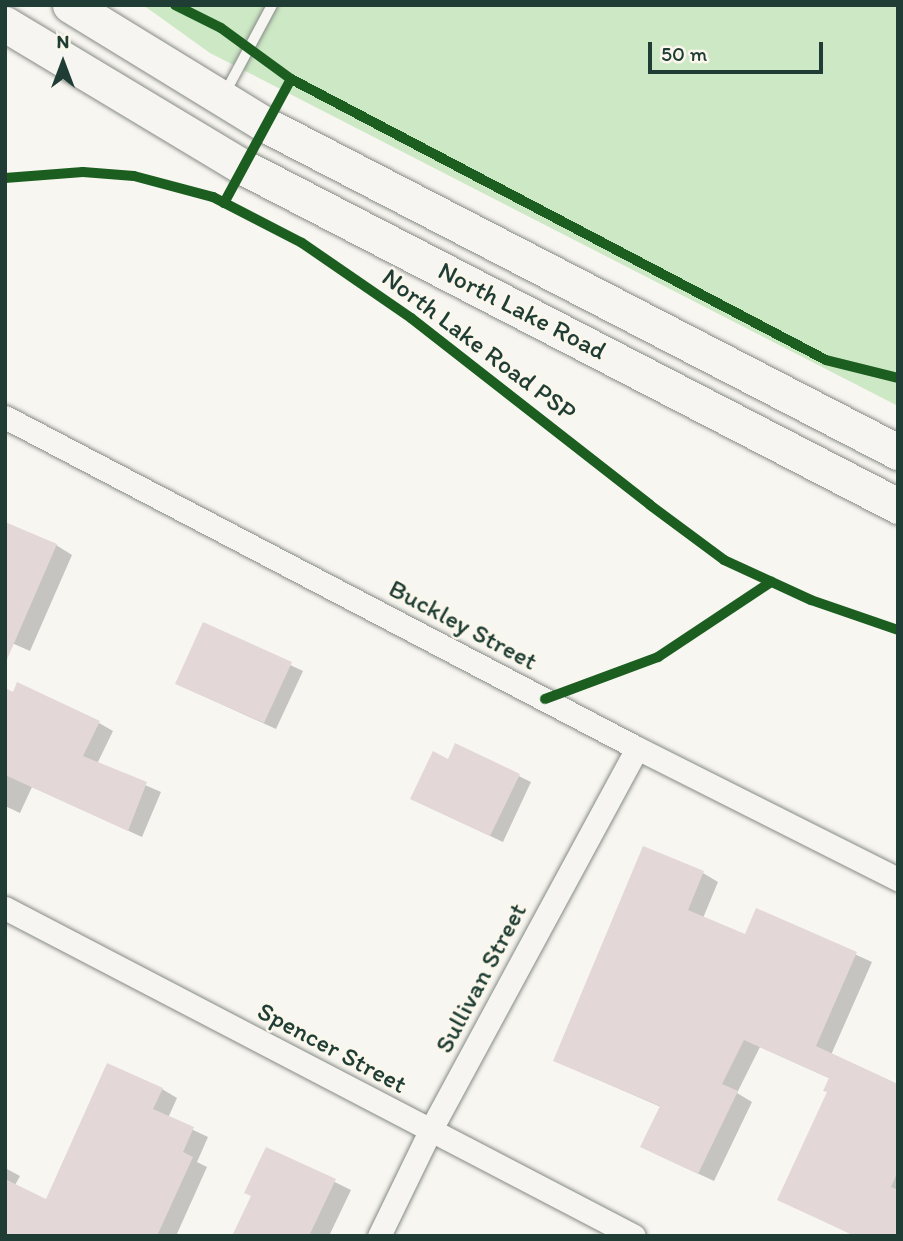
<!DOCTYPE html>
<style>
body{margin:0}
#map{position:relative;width:903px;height:1241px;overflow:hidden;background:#f8f6f0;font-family:Itim,sans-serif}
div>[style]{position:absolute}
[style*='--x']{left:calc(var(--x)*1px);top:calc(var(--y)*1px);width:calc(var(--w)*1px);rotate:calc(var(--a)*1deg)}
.green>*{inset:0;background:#cce8c4}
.shadow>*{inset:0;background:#0003}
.building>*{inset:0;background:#e3d7d8}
.roads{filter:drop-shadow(0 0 2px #868b86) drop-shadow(0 0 2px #868b86)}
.lane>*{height:10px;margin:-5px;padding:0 5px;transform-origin:5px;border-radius:5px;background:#f6f5f1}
.street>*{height:23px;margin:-11.5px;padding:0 11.5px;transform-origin:11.5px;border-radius:11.5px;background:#f6f5f1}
.primary>*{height:35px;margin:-17.5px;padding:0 17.5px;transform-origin:17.5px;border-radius:17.5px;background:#f6f5f1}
.cycleway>*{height:10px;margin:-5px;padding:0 5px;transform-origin:5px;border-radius:5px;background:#1b5e20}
span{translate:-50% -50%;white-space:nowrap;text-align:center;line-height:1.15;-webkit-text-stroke:5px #fbf7ec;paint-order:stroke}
.street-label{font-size:26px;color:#1f3d34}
.frame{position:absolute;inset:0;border:7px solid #1f3d34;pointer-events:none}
.north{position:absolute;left:28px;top:28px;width:70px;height:70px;-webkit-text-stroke:5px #fbf7ec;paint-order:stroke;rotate:0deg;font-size:19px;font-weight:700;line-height:28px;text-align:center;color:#1f3d34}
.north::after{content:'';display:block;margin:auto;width:24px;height:32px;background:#1f3d34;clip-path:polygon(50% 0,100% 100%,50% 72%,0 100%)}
.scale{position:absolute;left:648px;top:42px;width:175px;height:32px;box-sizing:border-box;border:4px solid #1f3d34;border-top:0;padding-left:9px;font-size:21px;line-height:24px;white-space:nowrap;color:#1f3d34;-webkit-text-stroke:5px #fbf7ec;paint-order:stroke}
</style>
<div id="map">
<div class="green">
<i style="clip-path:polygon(143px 5px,898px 5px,898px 406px,210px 53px)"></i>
</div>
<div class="shadow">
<i style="clip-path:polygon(56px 545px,72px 555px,30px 651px,5px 640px)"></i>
<i style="clip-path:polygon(204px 625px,303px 671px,276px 729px,190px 690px)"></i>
<i style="clip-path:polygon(5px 690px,99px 723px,113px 731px,97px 764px,161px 792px,142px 837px,32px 787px,20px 813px,5px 806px)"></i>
<i style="clip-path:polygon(456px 745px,531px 782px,503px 842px,424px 805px)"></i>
<i style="clip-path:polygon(703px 873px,718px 882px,703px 918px,746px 936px,757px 910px,872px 962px,831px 1055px,898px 1086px,898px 1236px,855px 1236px,779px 1199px,829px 1092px,831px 1079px,760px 1047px,737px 1093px,752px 1102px,714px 1181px,658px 1155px,661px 1107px,555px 1061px)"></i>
<i style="clip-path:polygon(162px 1089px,177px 1098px,168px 1118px,208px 1137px,197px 1162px,207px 1167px,176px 1236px,5px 1236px,5px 1168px,20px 1176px,15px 1185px,46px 1201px)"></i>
<i style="clip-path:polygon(267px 1149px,351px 1190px,329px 1236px,234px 1236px,253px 1196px)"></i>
</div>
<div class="building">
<i style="clip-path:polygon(5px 522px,57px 544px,5px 664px)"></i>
<i style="clip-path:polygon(203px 622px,292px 662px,264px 723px,175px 684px)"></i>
<i style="clip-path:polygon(17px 682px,100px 721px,83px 756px,147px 782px,128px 831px,5px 775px,5px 688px,13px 692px)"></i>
<i style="clip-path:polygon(455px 743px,520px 774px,490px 836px,410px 799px,433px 751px,448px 759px)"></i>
<i style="clip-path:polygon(643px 846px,704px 871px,688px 910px,745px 934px,756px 908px,857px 952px,816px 1046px,898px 1084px,898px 1171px,891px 1187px,898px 1190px,898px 1236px,855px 1236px,777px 1200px,827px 1092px,823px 1091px,829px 1078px,744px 1040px,722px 1084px,738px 1091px,698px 1174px,640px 1147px,660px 1106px,553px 1061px)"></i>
<i style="clip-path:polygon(107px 1063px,163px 1088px,153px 1109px,194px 1127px,183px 1152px,193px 1157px,157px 1236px,5px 1236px,5px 1179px,46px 1199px)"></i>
<i style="clip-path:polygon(266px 1147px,336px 1179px,309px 1236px,232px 1236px,251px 1196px,244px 1193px)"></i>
</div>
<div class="roads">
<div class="lane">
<i style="--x:225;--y:93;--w:100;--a:-61.9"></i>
</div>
<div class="street">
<i style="--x:5;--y:417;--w:713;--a:27.64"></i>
<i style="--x:637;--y:748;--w:292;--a:26.7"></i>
<i style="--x:5;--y:908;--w:709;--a:27.54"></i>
<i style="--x:379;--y:1236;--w:117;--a:-64.1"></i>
<i style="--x:430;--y:1131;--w:435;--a:-61.6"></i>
</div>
<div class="primary">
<i style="--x:70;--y:5;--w:230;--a:31.5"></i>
<i style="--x:266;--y:125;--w:712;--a:27.36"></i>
<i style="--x:5;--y:24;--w:278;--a:31"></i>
<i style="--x:243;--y:167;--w:738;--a:27.36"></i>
</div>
</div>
<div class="cycleway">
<i style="--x:175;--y:5;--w:51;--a:26.6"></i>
<i style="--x:221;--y:28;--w:87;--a:36.1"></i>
<i style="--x:291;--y:79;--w:604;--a:27.71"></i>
<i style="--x:826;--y:360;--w:74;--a:14"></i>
<i style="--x:5;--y:178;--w:78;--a:-4.4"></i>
<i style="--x:83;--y:172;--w:51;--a:4.5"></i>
<i style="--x:134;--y:176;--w:82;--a:14.9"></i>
<i style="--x:213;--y:197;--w:100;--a:27.3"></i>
<i style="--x:302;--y:243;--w:132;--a:34.5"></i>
<i style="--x:411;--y:318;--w:303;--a:38"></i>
<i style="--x:650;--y:505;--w:92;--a:36.6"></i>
<i style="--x:724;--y:560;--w:96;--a:24.7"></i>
<i style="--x:811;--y:600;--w:92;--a:19"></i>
<i style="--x:224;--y:203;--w:141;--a:-61.6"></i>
<i style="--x:545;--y:699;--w:121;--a:-20.4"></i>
<i style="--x:658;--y:657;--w:136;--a:-33.6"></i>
</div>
<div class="street-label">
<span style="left:522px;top:311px;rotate:27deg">North Lake Road</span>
<span style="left:479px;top:345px;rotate:37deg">North Lake Road PSP</span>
<span style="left:463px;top:625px;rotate:28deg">Buckley Street</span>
<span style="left:481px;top:978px;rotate:-62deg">Sullivan Street</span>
<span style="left:332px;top:1048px;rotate:28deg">Spencer Street</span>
</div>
<div class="frame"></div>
<div class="north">N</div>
<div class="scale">50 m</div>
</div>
